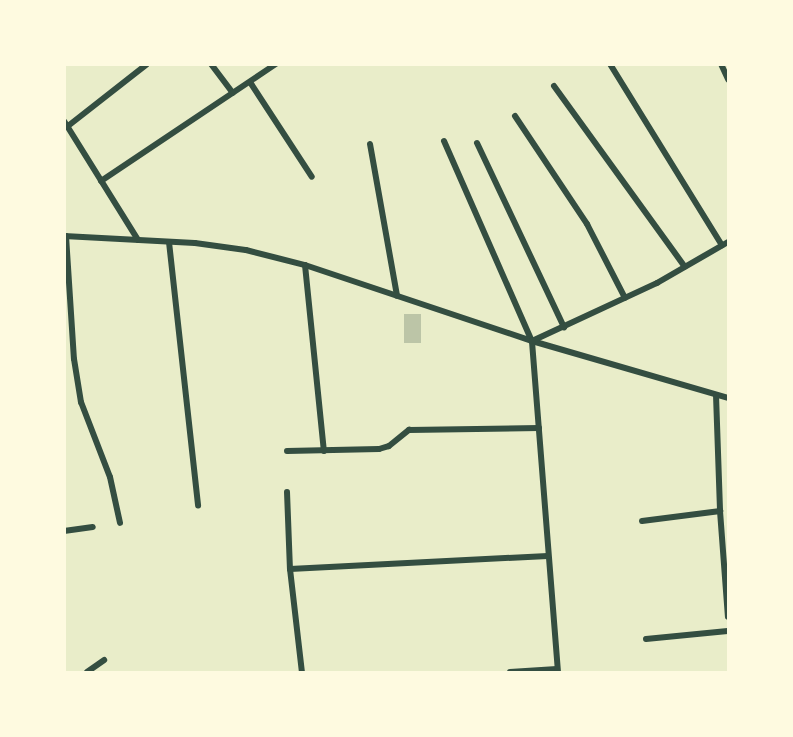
<!DOCTYPE html>
<style>
body{margin:0}
#map{position:relative;width:793px;height:737px;overflow:hidden;background:#e9edc9;font-family:Manrope,sans-serif}
div>[style]{position:absolute}
[style*='--x']{left:calc(var(--x)*1px);top:calc(var(--y)*1px);width:calc(var(--w)*1px);rotate:calc(var(--a)*1deg)}
.building>*{inset:0;background:#bcc5a7}
.minor>*{height:6px;margin:-3px;padding:0 3px;transform-origin:3px;border-radius:3px;background:#344e41}
span{translate:-50% -50%;white-space:nowrap;text-align:center;line-height:1.15;-webkit-text-stroke:4.5px #fefae0;paint-order:stroke}
.frame{position:absolute;inset:0;border:66px solid #fefae0;pointer-events:none}
</style>
<div id="map">
<div class="building">
<i style="clip-path:polygon(404px 314px,421px 314px,421px 343px,404px 343px)"></i>
</div>
<div class="minor">
<i style="--x:211;--y:64;--w:36;--a:53"></i>
<i style="--x:610;--y:64;--w:213;--a:58.3"></i>
<i style="--x:721;--y:64;--w:17;--a:65"></i>
<i style="--x:250;--y:82;--w:113;--a:56.9"></i>
<i style="--x:554;--y:86;--w:223;--a:54.1"></i>
<i style="--x:515;--y:116;--w:130;--a:56.3"></i>
<i style="--x:587;--y:224;--w:83;--a:62.8"></i>
<i style="--x:64;--y:121;--w:140;--a:58.1"></i>
<i style="--x:68;--y:126;--w:100;--a:-38.1"></i>
<i style="--x:444;--y:141;--w:219;--a:66.3"></i>
<i style="--x:477;--y:143;--w:204;--a:64.7"></i>
<i style="--x:370;--y:144;--w:154;--a:79.9"></i>
<i style="--x:101;--y:181;--w:211;--a:-33.8"></i>
<i style="--x:64;--y:236;--w:131;--a:3.1"></i>
<i style="--x:195;--y:243;--w:51;--a:7.8"></i>
<i style="--x:246;--y:250;--w:61;--a:14.3"></i>
<i style="--x:305;--y:265;--w:239;--a:18.5"></i>
<i style="--x:532;--y:341;--w:204;--a:16.2"></i>
<i style="--x:66;--y:236;--w:123;--a:86.3"></i>
<i style="--x:74;--y:359;--w:44;--a:80.8"></i>
<i style="--x:81;--y:402;--w:80;--a:68.9"></i>
<i style="--x:110;--y:477;--w:47;--a:77.7"></i>
<i style="--x:169;--y:242;--w:265;--a:83.7"></i>
<i style="--x:305;--y:265;--w:187;--a:84.2"></i>
<i style="--x:716;--y:395;--w:116;--a:88"></i>
<i style="--x:720;--y:511;--w:106;--a:85.7"></i>
<i style="--x:287;--y:451;--w:92;--a:-1.2"></i>
<i style="--x:379;--y:449;--w:10;--a:-17"></i>
<i style="--x:389;--y:446;--w:26;--a:-39"></i>
<i style="--x:409;--y:430;--w:130;--a:-0.9"></i>
<i style="--x:287;--y:492;--w:77;--a:87.8"></i>
<i style="--x:290;--y:569;--w:104;--a:83.4"></i>
<i style="--x:642;--y:521;--w:79;--a:-7.3"></i>
<i style="--x:64;--y:531;--w:29;--a:-8"></i>
<i style="--x:290;--y:569;--w:258;--a:-2.9"></i>
<i style="--x:646;--y:639;--w:82;--a:-5.6"></i>
<i style="--x:87;--y:672;--w:21;--a:-35"></i>
<i style="--x:510;--y:672;--w:47;--a:-3.7"></i>
<i style="--x:558;--y:672;--w:332;--a:-94.5"></i>
<i style="--x:532;--y:341;--w:138;--a:-24.9"></i>
<i style="--x:657;--y:283;--w:82;--a:-30"></i>
</div>
<div class="frame"></div>
</div>
